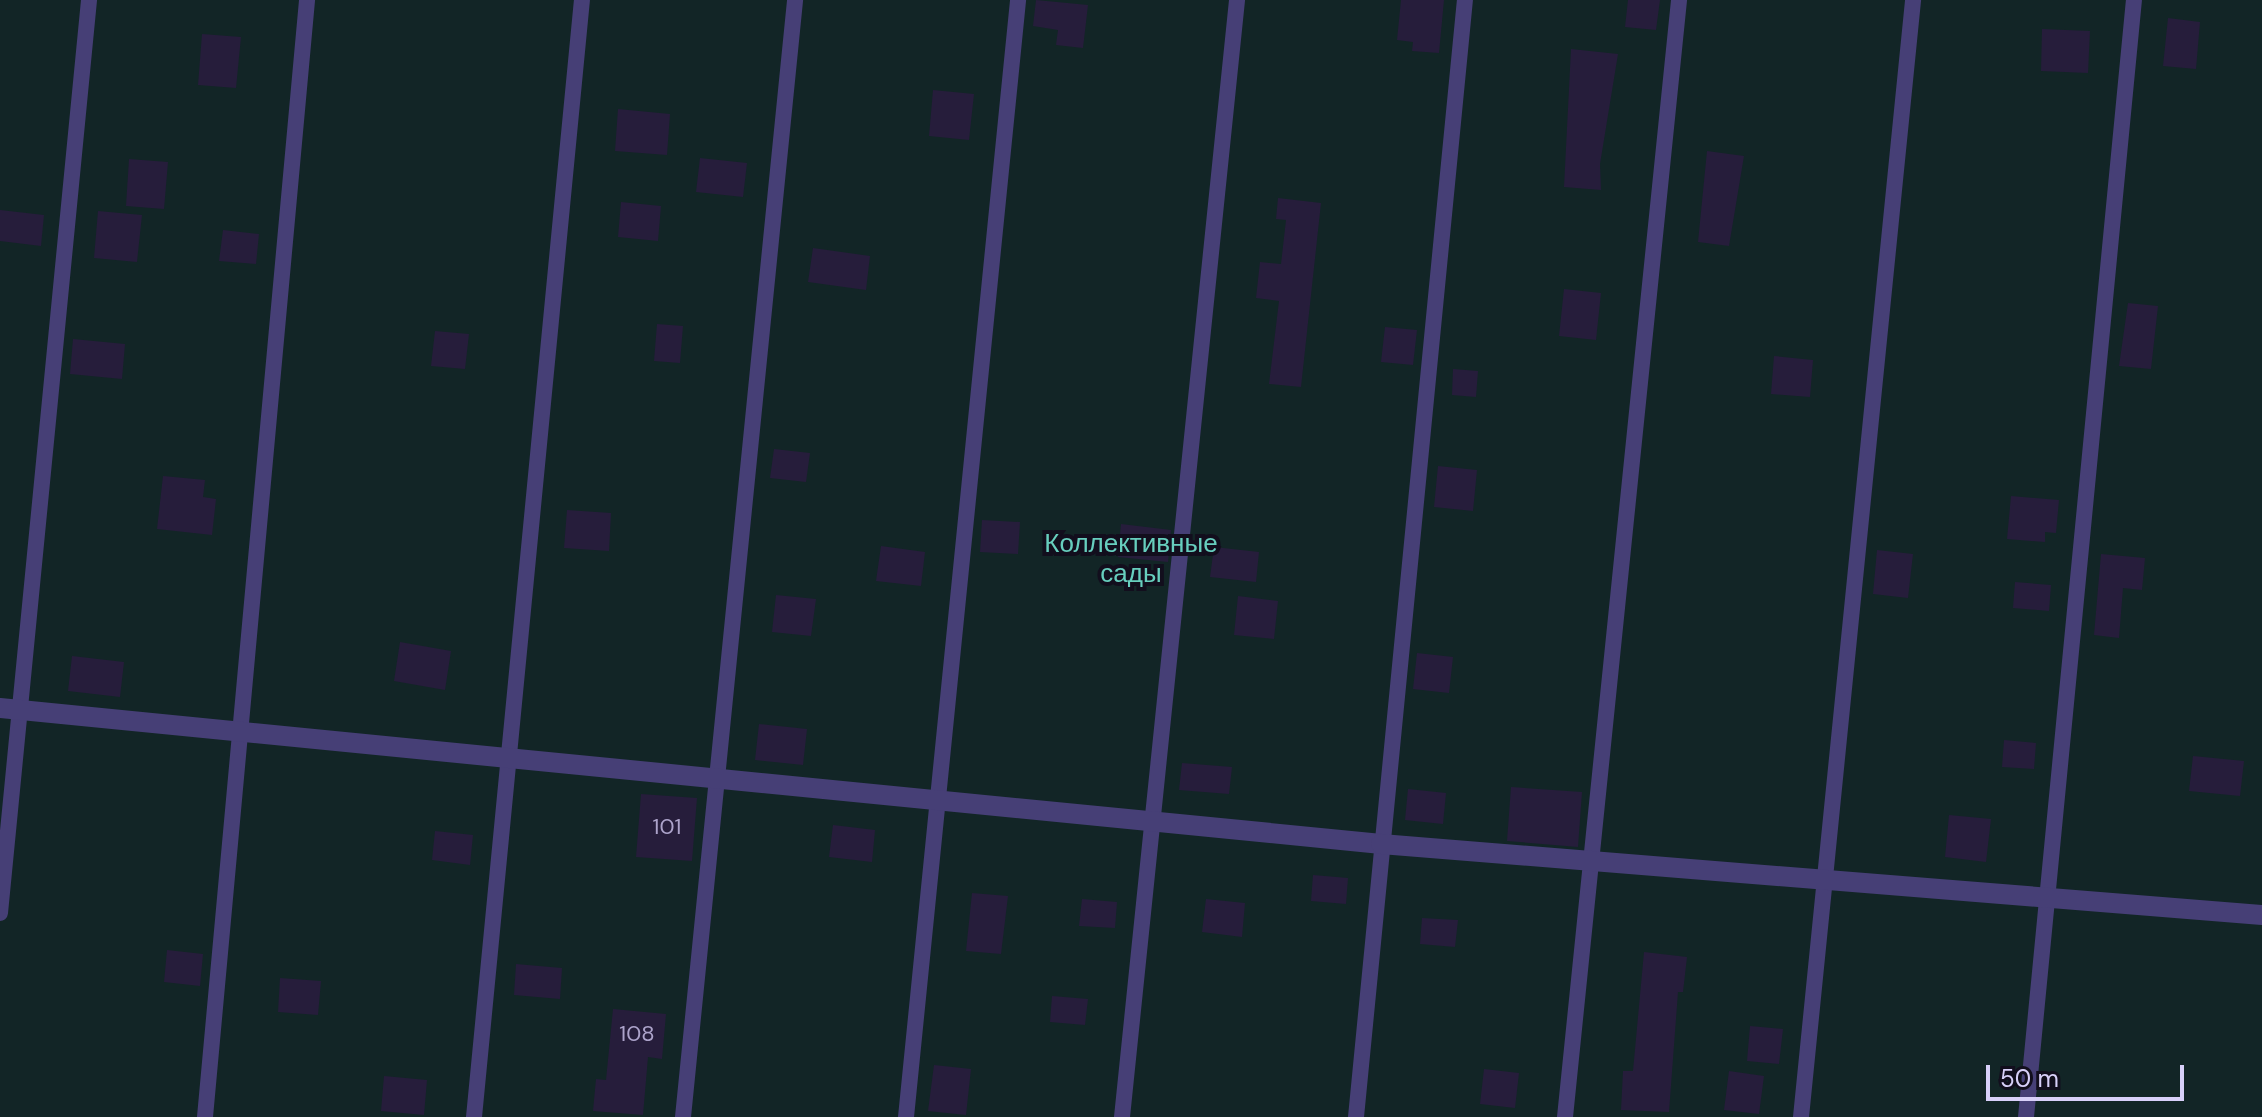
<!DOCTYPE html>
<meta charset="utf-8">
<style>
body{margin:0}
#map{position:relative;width:2262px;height:1117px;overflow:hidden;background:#120e1d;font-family:"DM Sans",sans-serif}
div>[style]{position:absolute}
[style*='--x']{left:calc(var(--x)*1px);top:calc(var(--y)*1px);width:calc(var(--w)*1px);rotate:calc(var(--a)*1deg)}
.green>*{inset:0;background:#122526}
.building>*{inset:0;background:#261d3b}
.lane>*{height:16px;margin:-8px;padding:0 8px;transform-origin:8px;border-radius:8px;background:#463f76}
.street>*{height:20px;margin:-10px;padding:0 10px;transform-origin:10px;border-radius:10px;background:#463f76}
span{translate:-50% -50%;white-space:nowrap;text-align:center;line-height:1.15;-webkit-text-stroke:8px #120e1d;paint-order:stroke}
.number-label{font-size:22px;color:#aca3ca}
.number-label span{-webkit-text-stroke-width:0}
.park-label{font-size:26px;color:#67cebe}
.scale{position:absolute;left:1986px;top:1065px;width:198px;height:36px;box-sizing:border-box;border:4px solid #d8d0f9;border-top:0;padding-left:10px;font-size:24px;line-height:28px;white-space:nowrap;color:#d8d0f9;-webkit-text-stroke:6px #120e1d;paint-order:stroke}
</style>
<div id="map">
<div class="green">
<i style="clip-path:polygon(0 0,2262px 0,2262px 1117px,0 1117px)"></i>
</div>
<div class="building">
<i style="clip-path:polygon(1036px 0,1088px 5px,1083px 48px,1056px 45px,1058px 30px,1033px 26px)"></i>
<i style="clip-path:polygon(1401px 0,1444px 0,1439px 53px,1412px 51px,1413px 42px,1397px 40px)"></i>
<i style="clip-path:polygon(1628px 0,1660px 0,1656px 30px,1625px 27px)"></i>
<i style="clip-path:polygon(2168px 18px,2200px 22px,2196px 69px,2163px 66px)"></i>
<i style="clip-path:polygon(2042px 29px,2090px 31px,2088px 73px,2041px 71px)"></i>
<i style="clip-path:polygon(202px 34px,241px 37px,236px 88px,198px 85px)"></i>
<i style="clip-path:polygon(1571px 49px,1618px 54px,1600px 164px,1601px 190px,1564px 187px)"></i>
<i style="clip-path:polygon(933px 90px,974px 94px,969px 140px,929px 136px)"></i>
<i style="clip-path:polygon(618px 109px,670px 114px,667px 155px,615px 151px)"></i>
<i style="clip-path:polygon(1707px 151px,1744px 156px,1729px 246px,1698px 242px)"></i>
<i style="clip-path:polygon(700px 158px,747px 163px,743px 197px,696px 192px)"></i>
<i style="clip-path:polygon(129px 159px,168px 162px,164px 209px,126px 206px)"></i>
<i style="clip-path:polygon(1278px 198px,1321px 203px,1301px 387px,1269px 384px,1279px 301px,1256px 298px,1260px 262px,1281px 264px,1286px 220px,1276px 219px)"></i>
<i style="clip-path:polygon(621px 202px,661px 206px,658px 241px,618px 237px)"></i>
<i style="clip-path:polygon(0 210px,44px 215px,41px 246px,0 241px)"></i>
<i style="clip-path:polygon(98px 211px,142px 215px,137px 262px,94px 258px)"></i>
<i style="clip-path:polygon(223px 230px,259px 234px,256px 264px,219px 261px)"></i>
<i style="clip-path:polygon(813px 248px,870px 256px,866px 290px,808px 282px)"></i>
<i style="clip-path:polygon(1564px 289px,1601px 293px,1596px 340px,1559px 336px)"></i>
<i style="clip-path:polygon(2128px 303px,2158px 306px,2151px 369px,2119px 366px)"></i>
<i style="clip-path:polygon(657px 324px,683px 326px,680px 363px,654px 361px)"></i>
<i style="clip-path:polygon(1385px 327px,1417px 330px,1413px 365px,1381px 362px)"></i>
<i style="clip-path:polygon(435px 331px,469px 334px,465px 369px,431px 366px)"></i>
<i style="clip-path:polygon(73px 339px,125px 344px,122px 379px,70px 374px)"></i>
<i style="clip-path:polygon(1774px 356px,1813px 360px,1810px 397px,1771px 394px)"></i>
<i style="clip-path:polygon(1453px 369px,1478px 371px,1476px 397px,1452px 395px)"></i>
<i style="clip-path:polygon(774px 449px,810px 453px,806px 482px,770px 478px)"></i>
<i style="clip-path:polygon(1438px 466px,1477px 470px,1473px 511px,1434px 507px)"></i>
<i style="clip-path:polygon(163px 476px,205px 480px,203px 497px,216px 499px,212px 535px,157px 529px)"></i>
<i style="clip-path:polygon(2011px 496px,2059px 500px,2056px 533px,2045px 532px,2045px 542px,2007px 539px)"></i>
<i style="clip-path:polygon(567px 510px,611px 513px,609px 551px,564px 548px)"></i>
<i style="clip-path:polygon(982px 520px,1020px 522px,1018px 554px,980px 552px)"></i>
<i style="clip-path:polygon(1121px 524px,1171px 530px,1168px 562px,1118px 557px)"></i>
<i style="clip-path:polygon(881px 546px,925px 552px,921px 586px,876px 581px)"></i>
<i style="clip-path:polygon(1214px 547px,1259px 552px,1256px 582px,1210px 577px)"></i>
<i style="clip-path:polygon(1877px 550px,1913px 554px,1908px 598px,1873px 594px)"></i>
<i style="clip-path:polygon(2101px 554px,2145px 558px,2142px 590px,2123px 588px,2119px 638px,2094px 635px)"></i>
<i style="clip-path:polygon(2015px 582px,2051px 585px,2049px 611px,2013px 608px)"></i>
<i style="clip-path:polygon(776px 595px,816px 599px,811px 636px,772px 632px)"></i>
<i style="clip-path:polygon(1238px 596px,1278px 601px,1274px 639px,1234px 635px)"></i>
<i style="clip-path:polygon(400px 642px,451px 651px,445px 690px,394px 681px)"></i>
<i style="clip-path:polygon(1417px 653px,1453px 657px,1449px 693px,1413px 689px)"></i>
<i style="clip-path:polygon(72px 656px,124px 662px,120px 697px,68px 691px)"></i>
<i style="clip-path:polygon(759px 724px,807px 729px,803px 765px,755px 760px)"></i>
<i style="clip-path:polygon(2004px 740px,2036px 743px,2034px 769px,2002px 767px)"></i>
<i style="clip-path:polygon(2193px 756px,2244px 761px,2240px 796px,2189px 791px)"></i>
<i style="clip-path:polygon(1182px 763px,1232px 767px,1229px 794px,1179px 790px)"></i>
<i style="clip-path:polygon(1511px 787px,1582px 792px,1578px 847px,1507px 841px)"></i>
<i style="clip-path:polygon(1408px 789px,1446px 793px,1443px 824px,1405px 820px)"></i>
<i style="clip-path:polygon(641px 794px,697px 798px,692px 861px,636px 857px)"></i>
<i style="clip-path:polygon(1949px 815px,1991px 819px,1986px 862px,1945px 857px)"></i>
<i style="clip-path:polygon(833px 825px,875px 830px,872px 862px,829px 857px)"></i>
<i style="clip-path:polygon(435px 831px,473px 835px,470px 865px,432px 860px)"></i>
<i style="clip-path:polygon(1313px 875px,1348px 878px,1346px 904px,1311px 901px)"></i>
<i style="clip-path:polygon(972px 893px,1008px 896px,1001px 954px,966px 951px)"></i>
<i style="clip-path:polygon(1082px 899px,1117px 902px,1115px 928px,1079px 926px)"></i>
<i style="clip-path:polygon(1206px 899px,1245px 903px,1242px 937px,1202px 932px)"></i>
<i style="clip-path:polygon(1422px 918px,1458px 920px,1455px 947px,1420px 944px)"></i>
<i style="clip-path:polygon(167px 950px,203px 954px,200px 986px,164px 982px)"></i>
<i style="clip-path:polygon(1644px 952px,1687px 957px,1683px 992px,1678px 992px,1669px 1112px,1621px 1110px,1623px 1071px,1633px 1071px)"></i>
<i style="clip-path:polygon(516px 964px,562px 968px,560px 999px,514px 995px)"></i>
<i style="clip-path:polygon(280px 978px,321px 981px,318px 1015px,278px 1012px)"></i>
<i style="clip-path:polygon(1052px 996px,1088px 999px,1085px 1025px,1050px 1022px)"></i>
<i style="clip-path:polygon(613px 1009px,666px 1014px,662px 1059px,648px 1057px,643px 1115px,593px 1111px,596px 1079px,606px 1080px)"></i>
<i style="clip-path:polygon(1750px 1026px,1783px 1029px,1779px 1064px,1747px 1061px)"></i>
<i style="clip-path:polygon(934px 1065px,971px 1069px,966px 1115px,928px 1111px)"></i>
<i style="clip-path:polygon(1484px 1069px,1519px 1073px,1515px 1108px,1480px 1104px)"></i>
<i style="clip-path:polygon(1729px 1071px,1764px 1076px,1759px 1114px,1724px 1110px)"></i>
<i style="clip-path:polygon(384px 1076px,427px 1080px,424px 1115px,381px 1111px)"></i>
</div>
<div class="lane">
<i style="--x:0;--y:913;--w:917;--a:-84.43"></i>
<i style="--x:205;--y:1117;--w:1122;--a:-84.78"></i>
<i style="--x:474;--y:1117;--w:1122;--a:-84.48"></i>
<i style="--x:683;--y:1117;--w:1123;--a:-84.27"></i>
<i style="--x:906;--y:1117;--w:1123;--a:-84.27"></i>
<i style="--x:1122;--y:1117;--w:1123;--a:-84.12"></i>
<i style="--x:1356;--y:1117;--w:1122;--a:-84.43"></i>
<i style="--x:1565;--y:1117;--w:1123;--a:-84.17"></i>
<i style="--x:1801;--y:1117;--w:1123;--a:-84.27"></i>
<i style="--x:2026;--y:1117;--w:1122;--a:-84.48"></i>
</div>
<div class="street">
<i style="--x:0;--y:708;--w:1388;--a:5.62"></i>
<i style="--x:1381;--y:844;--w:884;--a:4.61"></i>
</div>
<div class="number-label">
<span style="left:667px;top:827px">101</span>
<span style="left:637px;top:1034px">108</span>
</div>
<div class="park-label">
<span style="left:1131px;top:559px">Коллективные<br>сады</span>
</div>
<div class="scale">50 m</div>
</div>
